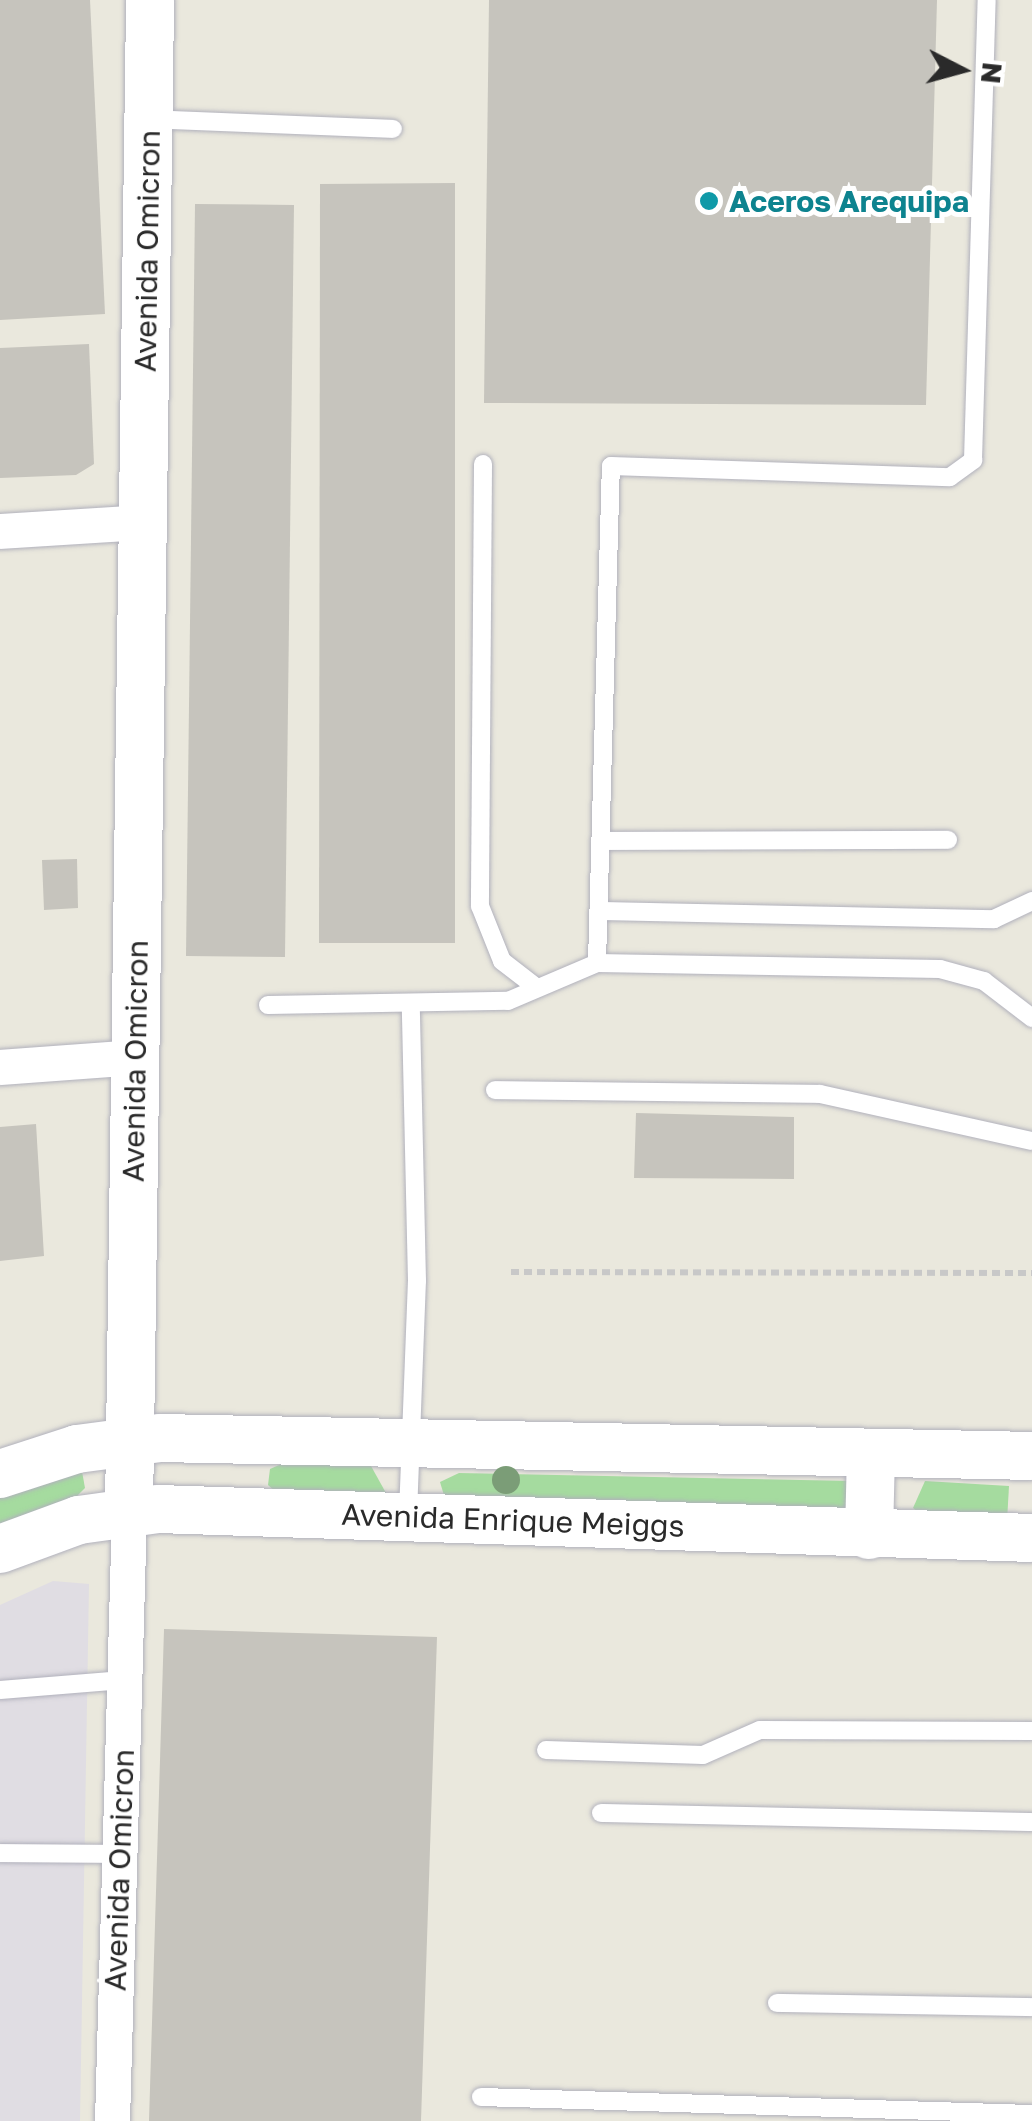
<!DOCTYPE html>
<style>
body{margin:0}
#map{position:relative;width:1032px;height:2121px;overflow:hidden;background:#eae8dd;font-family:"Golos Text",sans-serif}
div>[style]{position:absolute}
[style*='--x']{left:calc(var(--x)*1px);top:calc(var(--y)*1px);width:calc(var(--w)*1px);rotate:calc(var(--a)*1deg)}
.industrial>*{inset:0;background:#e0dde3}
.green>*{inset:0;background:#a5db9f}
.building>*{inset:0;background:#c6c4bd}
.path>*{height:6px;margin-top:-3px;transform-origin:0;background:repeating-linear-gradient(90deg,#c8c8c8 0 8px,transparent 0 13px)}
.roads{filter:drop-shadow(0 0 2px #b1b1bc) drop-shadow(0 0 2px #b1b1bc)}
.lane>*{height:18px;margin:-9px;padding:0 9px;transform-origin:9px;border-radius:9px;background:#fff}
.street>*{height:35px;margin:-17.5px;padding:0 17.5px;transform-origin:17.5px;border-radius:17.5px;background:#fff}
.secondary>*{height:48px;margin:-24px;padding:0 24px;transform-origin:24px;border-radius:24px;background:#fff}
.trees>*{width:28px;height:28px;margin:-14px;border-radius:50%;background:#7b9d77}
.dots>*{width:28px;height:28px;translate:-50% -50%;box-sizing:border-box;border:5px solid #fff;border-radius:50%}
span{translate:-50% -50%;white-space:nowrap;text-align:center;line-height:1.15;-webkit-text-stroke:10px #fff;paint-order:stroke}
.culture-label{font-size:30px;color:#0d838f;font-weight:700}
.left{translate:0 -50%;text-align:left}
.street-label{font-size:30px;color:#2a2a2a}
.north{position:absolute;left:912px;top:20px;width:100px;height:100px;-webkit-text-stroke:8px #fff;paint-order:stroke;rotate:96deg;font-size:28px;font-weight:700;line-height:40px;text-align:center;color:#2a2a2a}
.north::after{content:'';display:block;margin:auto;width:35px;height:45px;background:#2a2a2a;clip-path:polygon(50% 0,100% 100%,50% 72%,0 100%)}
</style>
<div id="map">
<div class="industrial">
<i style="clip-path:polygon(53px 1581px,89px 1584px,80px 2121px,0 2121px,0 1605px)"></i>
</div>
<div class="green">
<i style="clip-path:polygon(288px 1461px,371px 1466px,386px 1493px,286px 1501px,268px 1485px,270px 1469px)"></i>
<i style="clip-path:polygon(81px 1466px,85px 1488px,67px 1506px,0 1534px,0 1489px)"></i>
<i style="clip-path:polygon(459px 1473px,853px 1481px,852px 1513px,446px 1502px,440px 1482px)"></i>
<i style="clip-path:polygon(925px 1481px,1009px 1486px,1007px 1521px,923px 1516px,913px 1508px)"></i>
</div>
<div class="building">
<i style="clip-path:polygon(0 0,90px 0,105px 314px,0 320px)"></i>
<i style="clip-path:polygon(489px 0,937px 0,926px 405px,484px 403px)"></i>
<i style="clip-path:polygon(455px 183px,455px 943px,319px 943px,320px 184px)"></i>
<i style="clip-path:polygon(195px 204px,294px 205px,285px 957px,186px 956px)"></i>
<i style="clip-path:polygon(89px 344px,94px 464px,76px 475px,0 478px,0 348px)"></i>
<i style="clip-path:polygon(77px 859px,78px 908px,44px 910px,42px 860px)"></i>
<i style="clip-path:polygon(636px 1113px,794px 1117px,794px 1179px,634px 1178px)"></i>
<i style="clip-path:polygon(36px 1124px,44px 1256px,0 1261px,0 1127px)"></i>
<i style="clip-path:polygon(164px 1629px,437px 1637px,421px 2121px,149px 2121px)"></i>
</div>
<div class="path">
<i style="--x:511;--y:1272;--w:521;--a:0.11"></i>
</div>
<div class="roads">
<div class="lane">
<i style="--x:149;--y:119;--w:244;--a:2.3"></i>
<i style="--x:483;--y:464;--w:442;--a:90.4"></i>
<i style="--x:480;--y:906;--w:59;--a:68.2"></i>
<i style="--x:502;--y:961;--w:44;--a:37.6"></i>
<i style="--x:603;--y:841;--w:345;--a:-0.2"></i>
<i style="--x:602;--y:911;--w:392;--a:1.2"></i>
<i style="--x:994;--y:919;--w:42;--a:-25.3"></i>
<i style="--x:597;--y:963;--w:343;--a:1"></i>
<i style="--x:940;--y:969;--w:46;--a:15.3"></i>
<i style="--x:984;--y:981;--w:61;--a:37.6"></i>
<i style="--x:268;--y:1005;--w:240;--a:-1"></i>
<i style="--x:508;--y:1001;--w:97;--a:-23.1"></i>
<i style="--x:597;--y:963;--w:497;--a:-88.4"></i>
<i style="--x:611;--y:466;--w:339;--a:1.9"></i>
<i style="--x:950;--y:477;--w:29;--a:-36"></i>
<i style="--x:973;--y:460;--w:460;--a:-88.3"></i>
<i style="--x:495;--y:1090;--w:325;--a:0.7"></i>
<i style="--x:820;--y:1094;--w:217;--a:12.5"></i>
<i style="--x:408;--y:1514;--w:233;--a:-87.8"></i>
<i style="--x:417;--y:1281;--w:274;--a:-91.3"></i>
<i style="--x:0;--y:1690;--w:124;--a:-4.6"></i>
<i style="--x:546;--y:1750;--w:157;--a:1.8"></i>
<i style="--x:703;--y:1755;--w:62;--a:-23.7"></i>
<i style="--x:760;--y:1730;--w:272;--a:0.2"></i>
<i style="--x:601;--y:1813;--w:431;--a:1.2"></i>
<i style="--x:0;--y:1853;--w:119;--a:0.5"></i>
<i style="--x:777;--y:2003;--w:255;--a:0.9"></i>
<i style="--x:481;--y:2097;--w:551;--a:1.77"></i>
</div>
<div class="street">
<i style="--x:0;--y:531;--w:144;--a:-3.6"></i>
<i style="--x:0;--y:1067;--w:136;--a:-4.2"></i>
<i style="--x:112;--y:2121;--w:610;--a:-88.4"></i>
</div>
<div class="secondary">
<i style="--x:0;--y:1474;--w:81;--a:-18"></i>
<i style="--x:77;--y:1449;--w:84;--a:-7.5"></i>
<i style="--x:160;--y:1438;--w:872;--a:1.18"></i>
<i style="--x:129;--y:1511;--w:1511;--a:-89.2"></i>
<i style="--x:869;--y:1535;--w:82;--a:-88.6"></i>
<i style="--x:0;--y:1549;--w:84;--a:-20.2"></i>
<i style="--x:79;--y:1520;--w:80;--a:-7.9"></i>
<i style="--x:158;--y:1509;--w:874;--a:1.9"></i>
</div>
</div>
<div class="trees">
<i style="left:506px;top:1480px"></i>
</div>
<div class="dots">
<i style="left:709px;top:201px;background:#0f9aa8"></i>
</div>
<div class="culture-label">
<span class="left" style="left:729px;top:201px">Aceros Arequipa</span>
</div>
<div class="street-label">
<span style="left:147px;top:251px;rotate:-89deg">Avenida Omicron</span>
<span style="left:135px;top:1061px;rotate:-89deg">Avenida Omicron</span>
<span style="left:513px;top:1520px;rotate:2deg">Avenida Enrique Meiggs</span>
<span style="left:119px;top:1870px;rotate:-88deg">Avenida Omicron</span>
</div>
<div class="north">N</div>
</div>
